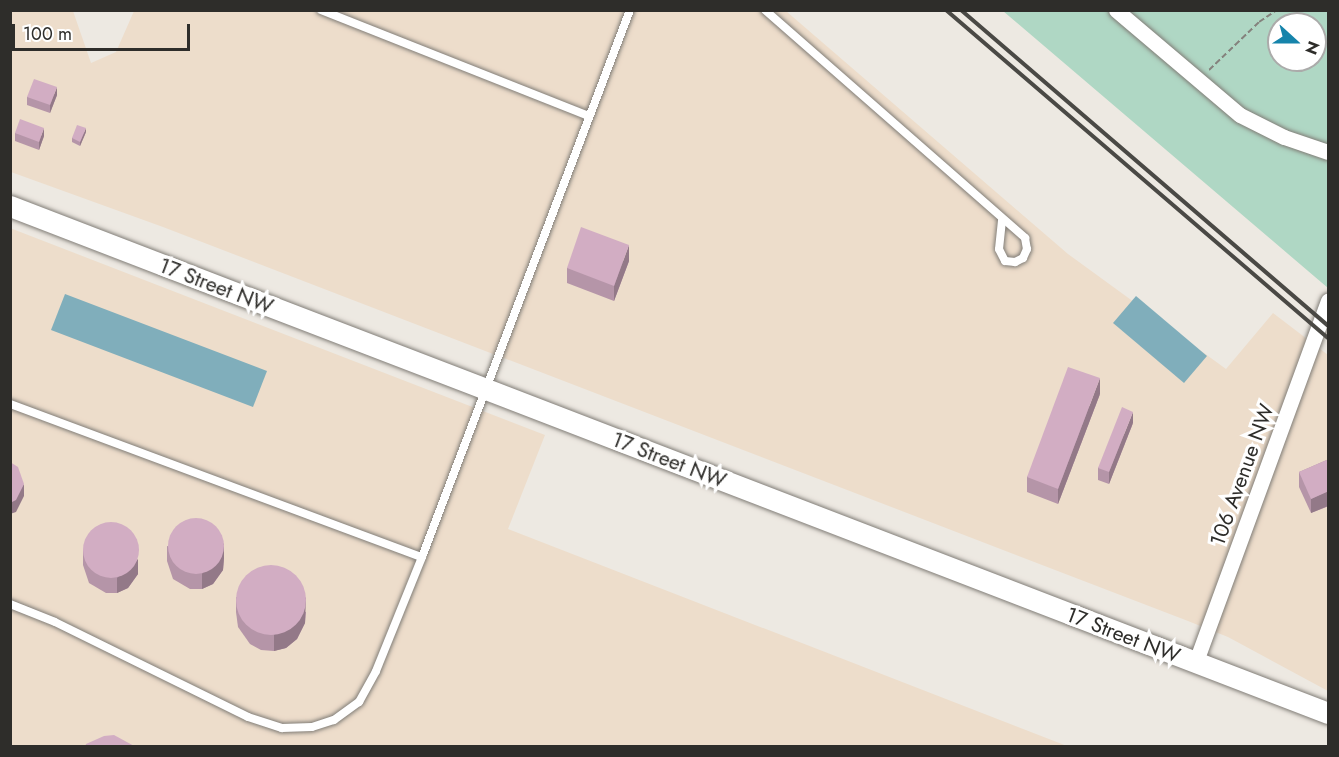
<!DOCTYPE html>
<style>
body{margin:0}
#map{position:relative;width:1339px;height:757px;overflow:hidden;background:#ede9e2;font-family:Jost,sans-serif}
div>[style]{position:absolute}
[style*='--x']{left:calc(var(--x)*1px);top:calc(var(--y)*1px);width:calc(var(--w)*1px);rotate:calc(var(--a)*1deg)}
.industrial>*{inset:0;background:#edddcb}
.green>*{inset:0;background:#afd7c4}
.water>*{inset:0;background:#80aebb}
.path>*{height:2px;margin-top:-1px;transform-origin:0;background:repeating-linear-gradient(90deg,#84827d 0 6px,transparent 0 9px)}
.roads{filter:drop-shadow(0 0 2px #817d77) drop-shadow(0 0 2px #817d77)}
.service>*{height:8px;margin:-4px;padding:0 4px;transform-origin:4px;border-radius:4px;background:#fff}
.minor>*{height:15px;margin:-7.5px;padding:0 7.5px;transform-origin:7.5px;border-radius:7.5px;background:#fff}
.secondary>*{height:21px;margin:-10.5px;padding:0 10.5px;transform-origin:10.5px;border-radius:10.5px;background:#fff}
.rail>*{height:4px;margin:-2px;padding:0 2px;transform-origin:2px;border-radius:2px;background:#4a4945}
.wall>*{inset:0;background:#b595a8}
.shaded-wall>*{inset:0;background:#937988}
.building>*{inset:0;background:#d2adc3}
.round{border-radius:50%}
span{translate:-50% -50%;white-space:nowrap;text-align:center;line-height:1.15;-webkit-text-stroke:6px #fff;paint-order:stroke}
.street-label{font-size:21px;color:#2e2d2a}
.frame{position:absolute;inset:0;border:12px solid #2e2d2a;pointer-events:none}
.north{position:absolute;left:1267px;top:12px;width:60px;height:60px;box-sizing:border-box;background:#fff;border:2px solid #ababaa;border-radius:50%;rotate:111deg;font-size:16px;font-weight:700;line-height:24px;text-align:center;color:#2e2d2a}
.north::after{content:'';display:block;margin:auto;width:21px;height:27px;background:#1684ab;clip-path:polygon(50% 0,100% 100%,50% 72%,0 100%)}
.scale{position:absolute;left:12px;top:24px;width:178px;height:27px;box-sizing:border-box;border:3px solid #2e2d2a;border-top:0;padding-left:8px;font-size:18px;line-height:21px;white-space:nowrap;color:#2e2d2a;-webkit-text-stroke:4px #fff;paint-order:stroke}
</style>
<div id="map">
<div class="industrial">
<i style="clip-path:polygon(11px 11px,73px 11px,91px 63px,116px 52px,134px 11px,786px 11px,1068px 254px,1226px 369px,1273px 313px,1328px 355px,1328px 691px,1228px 637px,1188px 621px,163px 227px,11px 172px)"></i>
<i style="clip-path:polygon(10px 228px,545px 435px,508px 529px,1067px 746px,11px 746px)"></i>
</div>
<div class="green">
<i style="clip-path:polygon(evenodd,1003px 11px,1328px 11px,1328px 288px,1003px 11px,1279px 24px,1315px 24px,1315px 60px,1279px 60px,1279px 24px)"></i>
</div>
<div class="water">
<i style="clip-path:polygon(65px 294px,267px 371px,253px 407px,51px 330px)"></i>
<i style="clip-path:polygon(1136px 296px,1207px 356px,1184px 383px,1113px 323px)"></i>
</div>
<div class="path">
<i style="--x:1209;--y:70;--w:69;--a:-43.8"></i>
<i style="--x:1259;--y:22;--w:22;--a:-34"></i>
</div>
<div class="roads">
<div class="service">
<i style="--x:321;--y:10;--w:288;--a:21.6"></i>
<i style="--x:765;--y:10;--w:346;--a:41.2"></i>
<i style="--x:1025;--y:238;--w:11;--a:80"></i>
<i style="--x:1027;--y:249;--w:10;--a:114"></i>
<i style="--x:1023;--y:258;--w:9;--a:153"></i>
<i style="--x:1015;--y:262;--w:10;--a:-174"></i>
<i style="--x:1005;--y:261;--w:13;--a:-117"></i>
<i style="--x:999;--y:249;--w:29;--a:-84"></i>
<i style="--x:10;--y:404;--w:439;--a:20.4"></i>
<i style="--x:10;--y:604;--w:48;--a:21.8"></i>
<i style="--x:55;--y:622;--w:215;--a:26.2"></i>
<i style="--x:248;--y:717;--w:36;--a:18"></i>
<i style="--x:282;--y:728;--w:30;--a:-2"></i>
<i style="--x:312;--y:727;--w:23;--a:-18"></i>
<i style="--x:334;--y:720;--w:31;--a:-36"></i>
<i style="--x:359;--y:702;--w:35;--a:-61"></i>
<i style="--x:376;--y:671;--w:123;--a:-68"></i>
<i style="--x:422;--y:557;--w:585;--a:-69.18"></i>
</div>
<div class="minor">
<i style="--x:1116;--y:10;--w:162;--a:40.3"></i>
<i style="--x:1240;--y:115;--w:49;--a:26.6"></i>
<i style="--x:1284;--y:137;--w:46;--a:18.8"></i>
<i style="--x:1195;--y:664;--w:387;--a:-69.9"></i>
</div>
<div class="secondary">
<i style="--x:10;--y:206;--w:1412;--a:21.04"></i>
</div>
</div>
<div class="rail">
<i style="--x:946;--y:10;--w:503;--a:40.65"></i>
<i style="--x:961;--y:10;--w:484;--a:40.7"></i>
</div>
<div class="wall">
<i style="clip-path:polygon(57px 95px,50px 113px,27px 105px,27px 97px)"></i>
<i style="clip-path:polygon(86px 132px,80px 146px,72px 142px,72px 138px)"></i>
<i style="clip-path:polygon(15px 133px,44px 136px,39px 150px,15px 141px)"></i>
<i style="clip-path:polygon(629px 261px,614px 301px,567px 283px,567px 268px)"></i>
<i style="clip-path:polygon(1100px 394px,1058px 504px,1027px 492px,1027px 477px)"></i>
<i style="clip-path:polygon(1133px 423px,1109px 484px,1098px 480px,1098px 468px)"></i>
<i style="clip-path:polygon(1329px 459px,1329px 506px,1311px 513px,1299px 487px,1299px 472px)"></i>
<i style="clip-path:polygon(167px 546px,224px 558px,223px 570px,213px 584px,202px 589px,190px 589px,173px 579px,167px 561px)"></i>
<i style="clip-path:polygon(83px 550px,138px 574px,128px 588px,117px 593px,106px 593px,89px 583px,83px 565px)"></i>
<i style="clip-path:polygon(236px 597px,306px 612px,305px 623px,297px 639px,286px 648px,274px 651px,261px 650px,250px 644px,238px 627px,236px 612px)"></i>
</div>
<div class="shaded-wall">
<i style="clip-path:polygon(57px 87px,57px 95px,50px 113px,50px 105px)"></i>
<i style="clip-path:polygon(44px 128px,44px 136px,39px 150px,39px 142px)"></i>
<i style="clip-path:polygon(86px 128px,86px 132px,80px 146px,80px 142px)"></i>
<i style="clip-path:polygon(629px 245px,629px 261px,614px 301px,614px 286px)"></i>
<i style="clip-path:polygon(1100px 378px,1100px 394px,1058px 504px,1058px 489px)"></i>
<i style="clip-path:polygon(1133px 412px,1133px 423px,1109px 484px,1109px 472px)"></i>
<i style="clip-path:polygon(24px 484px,24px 496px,16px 512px,10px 514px,10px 503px)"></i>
<i style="clip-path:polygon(1328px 491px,1328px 506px,1311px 513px,1311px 499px)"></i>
<i style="clip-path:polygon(224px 543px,224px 558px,223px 570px,213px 584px,202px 589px,202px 574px)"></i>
<i style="clip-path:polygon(138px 559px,138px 574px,128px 588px,117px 593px,117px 578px)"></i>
<i style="clip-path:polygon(306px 597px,305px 623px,297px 639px,286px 648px,274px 651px,274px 635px)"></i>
</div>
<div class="building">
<i style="clip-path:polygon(34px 79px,57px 87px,50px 105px,27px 97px)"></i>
<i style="clip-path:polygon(20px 119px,44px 128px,39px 142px,15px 133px)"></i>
<i style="clip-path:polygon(77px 125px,86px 128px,80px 142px,72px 138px)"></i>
<i style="clip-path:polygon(581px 227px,629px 245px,614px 286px,567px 268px)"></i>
<i style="clip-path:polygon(1068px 367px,1100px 378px,1058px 489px,1027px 477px)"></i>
<i style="clip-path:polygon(1122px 407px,1133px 412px,1109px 472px,1098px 468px)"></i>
<i style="clip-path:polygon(1329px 459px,1329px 491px,1311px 499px,1299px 472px)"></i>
<i style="clip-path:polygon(10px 462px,18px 467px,24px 484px,16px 500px,10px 503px)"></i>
<i class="round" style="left:168px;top:518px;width:56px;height:56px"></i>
<i class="round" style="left:83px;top:522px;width:56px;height:56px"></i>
<i class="round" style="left:236px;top:565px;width:70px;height:70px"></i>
<i style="clip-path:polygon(114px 735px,136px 747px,85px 747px,86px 744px,104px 736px)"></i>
</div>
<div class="street-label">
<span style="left:216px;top:286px;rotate:21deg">17 Street NW</span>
<span style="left:669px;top:460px;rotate:21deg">17 Street NW</span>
<span style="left:1242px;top:475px;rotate:-70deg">106 Avenue NW</span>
<span style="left:1123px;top:635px;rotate:21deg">17 Street NW</span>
</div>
<div class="frame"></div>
<div class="north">N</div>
<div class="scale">100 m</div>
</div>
